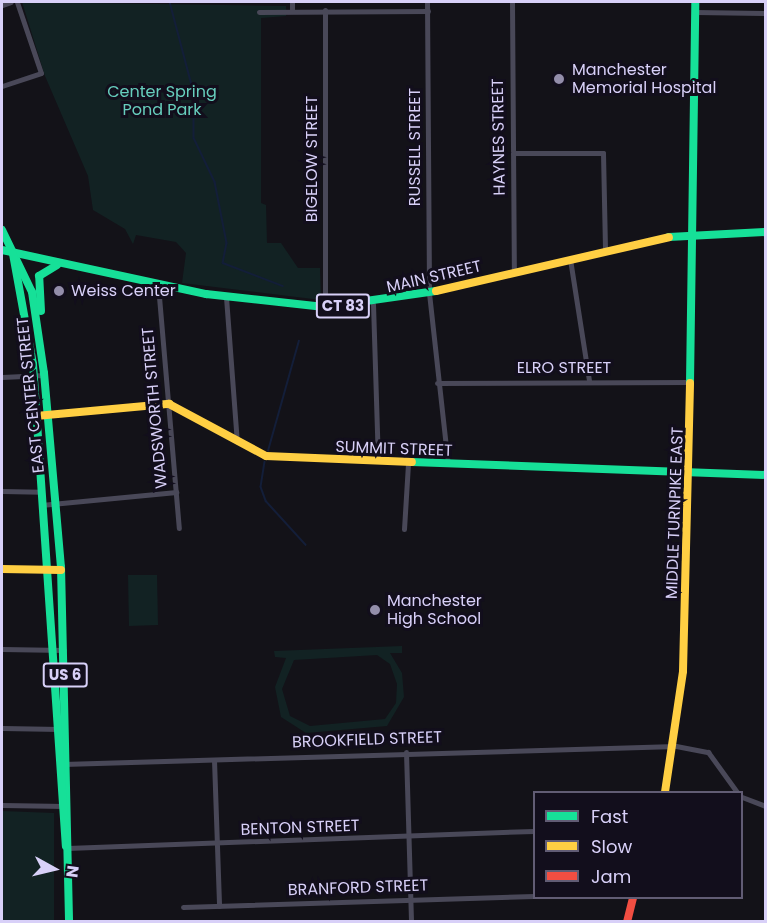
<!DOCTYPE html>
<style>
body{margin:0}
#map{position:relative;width:767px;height:923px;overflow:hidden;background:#131218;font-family:Poppins,sans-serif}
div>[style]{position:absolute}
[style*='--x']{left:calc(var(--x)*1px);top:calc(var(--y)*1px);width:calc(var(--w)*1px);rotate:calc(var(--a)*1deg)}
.green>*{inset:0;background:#122223}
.stream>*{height:1.5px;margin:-0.75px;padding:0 0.75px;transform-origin:0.75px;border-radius:0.75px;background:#131e39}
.street>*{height:5px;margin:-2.5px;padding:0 2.5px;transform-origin:2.5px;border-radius:2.5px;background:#494858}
.fast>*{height:8px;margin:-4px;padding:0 4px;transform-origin:4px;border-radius:4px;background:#16e098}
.slow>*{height:8px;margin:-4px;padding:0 4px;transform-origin:4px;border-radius:4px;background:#ffcf43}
.jam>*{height:8px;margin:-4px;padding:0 4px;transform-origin:4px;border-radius:4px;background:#f24e42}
.dots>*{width:16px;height:16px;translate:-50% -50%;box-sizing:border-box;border:3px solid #120e1c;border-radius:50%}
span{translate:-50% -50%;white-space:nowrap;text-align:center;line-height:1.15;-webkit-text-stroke:6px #120e1c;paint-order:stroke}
.shield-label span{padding:2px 4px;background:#120e1c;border:2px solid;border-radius:4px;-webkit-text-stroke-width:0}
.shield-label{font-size:15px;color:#d8d0f8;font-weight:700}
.poi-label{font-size:16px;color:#d8d0f8}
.left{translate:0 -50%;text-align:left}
.park-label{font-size:16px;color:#67cebd}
.street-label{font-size:16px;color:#d8d0f8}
.frame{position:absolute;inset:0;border:3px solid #d8d0f8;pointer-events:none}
.legend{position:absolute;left:533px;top:791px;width:210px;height:108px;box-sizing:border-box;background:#120e1c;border:2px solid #615c74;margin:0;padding:8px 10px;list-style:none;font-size:18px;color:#d8d0f8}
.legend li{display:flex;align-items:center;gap:12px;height:30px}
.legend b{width:30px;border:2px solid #615c74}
.north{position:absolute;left:24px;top:839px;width:60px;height:60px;-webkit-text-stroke:4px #120e1c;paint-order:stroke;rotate:98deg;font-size:16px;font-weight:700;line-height:24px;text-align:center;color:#d8d0f8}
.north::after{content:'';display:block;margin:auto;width:21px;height:27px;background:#d8d0f8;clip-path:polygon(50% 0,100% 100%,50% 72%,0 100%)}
</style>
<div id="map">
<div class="green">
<i style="clip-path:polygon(22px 2px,286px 6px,286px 16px,261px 18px,261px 203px,266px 205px,267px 243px,281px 243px,298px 268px,320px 268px,321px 300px,182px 283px,186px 253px,176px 242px,136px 235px,133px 244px,125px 229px,93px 210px,88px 176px,45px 76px)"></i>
<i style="clip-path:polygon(128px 575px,157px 575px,158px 625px,129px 626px)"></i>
<i style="clip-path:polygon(evenodd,402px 646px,402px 653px,390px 653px,402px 673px,404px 697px,387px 726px,306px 733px,281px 717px,275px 687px,286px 658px,275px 657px,274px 651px,402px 646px,377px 655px,390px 664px,397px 684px,396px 703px,385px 719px,310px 726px,290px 716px,282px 689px,294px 660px,377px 655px)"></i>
<i style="clip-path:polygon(2px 811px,54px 813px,54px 921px,2px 921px)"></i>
</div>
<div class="stream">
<i style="--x:170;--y:2;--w:94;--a:75.2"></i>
<i style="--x:194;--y:93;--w:45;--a:90"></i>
<i style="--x:194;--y:138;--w:49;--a:64.5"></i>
<i style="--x:215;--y:182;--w:62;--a:78.9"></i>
<i style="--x:227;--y:243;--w:20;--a:101"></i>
<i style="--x:223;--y:263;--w:64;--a:21"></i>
<i style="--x:268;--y:451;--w:114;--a:-74.3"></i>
<i style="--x:265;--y:462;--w:25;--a:99"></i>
<i style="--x:261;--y:487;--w:15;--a:70"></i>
<i style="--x:266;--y:501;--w:59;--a:47.7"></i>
</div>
<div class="street">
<i style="--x:427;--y:2;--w:291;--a:89.6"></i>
<i style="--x:429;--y:293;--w:172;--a:83.7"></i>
<i style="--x:512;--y:2;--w:270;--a:89.6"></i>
<i style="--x:2;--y:5;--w:9;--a:-18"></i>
<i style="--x:325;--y:10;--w:297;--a:90"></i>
<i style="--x:292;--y:11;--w:9;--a:-90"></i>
<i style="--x:259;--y:12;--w:169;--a:-0.3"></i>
<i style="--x:695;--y:12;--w:71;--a:0.8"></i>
<i style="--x:2;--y:86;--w:41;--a:-18.4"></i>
<i style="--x:41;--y:73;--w:75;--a:-108.7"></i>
<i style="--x:513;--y:153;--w:90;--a:0"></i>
<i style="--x:603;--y:153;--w:98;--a:88.8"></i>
<i style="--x:570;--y:259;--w:123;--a:81.1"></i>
<i style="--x:158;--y:285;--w:244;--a:85.1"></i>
<i style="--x:226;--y:297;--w:145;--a:85.7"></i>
<i style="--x:373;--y:304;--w:157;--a:88.2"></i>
<i style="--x:2;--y:377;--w:42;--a:-2.7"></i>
<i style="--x:437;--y:383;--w:254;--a:-0.2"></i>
<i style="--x:2;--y:491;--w:39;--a:1"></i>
<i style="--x:41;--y:505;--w:136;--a:-5.5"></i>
<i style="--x:404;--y:529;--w:66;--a:-86.5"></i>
<i style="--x:2;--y:649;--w:62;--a:0.9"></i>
<i style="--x:2;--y:728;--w:58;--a:1"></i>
<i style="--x:406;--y:752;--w:170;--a:88.3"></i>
<i style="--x:214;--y:760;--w:146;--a:88"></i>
<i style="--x:63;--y:764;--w:613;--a:-1.68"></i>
<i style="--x:676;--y:746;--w:33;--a:11"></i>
<i style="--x:708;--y:752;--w:49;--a:54.1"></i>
<i style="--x:742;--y:797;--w:26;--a:21"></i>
<i style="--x:2;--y:805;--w:63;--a:0.9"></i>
<i style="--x:67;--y:848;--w:467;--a:-2.1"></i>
<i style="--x:183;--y:907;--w:351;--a:-1.8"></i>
</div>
<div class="fast">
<i style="--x:2;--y:230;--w:69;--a:64.2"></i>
<i style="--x:32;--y:292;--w:82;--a:81.6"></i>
<i style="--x:44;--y:373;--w:195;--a:85"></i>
<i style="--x:61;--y:567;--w:355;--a:88.7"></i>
<i style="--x:669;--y:237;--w:97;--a:-3"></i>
<i style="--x:2;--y:250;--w:209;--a:12.2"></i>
<i style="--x:206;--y:294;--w:119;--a:6.3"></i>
<i style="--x:324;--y:307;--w:113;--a:-8.1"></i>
<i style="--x:13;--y:254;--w:112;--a:79.7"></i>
<i style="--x:33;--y:364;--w:483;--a:86.1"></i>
<i style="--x:41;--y:311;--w:35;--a:-93"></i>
<i style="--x:39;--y:276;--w:21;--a:-31"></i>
<i style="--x:690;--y:383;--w:381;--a:-89.2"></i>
<i style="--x:412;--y:462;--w:354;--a:2.1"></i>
</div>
<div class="slow">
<i style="--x:436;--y:291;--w:239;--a:-13"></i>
<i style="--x:36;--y:416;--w:134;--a:-5.2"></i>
<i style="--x:169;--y:404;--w:110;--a:28.2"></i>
<i style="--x:266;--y:456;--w:146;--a:2.4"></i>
<i style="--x:2;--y:569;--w:59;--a:1"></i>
<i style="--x:665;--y:792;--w:122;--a:-81.5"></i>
<i style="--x:683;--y:671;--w:288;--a:-88.6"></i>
</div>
<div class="jam">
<i style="--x:627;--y:922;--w:25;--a:-76"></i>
</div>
<div class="dots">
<i style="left:559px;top:79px;background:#938eaa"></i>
<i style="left:59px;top:291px;background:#938eaa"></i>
<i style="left:375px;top:610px;background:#938eaa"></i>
</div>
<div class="shield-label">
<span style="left:343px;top:306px">CT 83</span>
<span style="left:65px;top:675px">US 6</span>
</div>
<div class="poi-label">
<span class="left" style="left:572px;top:79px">Manchester<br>Memorial Hospital</span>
<span class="left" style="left:71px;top:291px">Weiss Center</span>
<span class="left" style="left:387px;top:610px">Manchester<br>High School</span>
</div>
<div class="park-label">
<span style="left:162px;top:101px">Center Spring<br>Pond Park</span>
</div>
<div class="street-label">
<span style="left:499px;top:137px;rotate:-91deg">HAYNES STREET</span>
<span style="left:415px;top:147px;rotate:-90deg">RUSSELL STREET</span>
<span style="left:312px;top:159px;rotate:-90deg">BIGELOW STREET</span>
<span style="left:434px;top:277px;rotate:-13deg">MAIN STREET</span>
<span style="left:564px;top:368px">ELRO STREET</span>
<span style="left:31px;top:395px;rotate:-96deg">EAST CENTER STREET</span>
<span style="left:155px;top:408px;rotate:-95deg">WADSWORTH STREET</span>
<span style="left:394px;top:449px;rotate:2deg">SUMMIT STREET</span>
<span style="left:675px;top:513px;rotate:-88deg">MIDDLE TURNPIKE EAST</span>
<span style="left:367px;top:740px;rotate:-2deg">BROOKFIELD STREET</span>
<span style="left:300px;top:828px;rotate:-2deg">BENTON STREET</span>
<span style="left:358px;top:888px;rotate:-2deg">BRANFORD STREET</span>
</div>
<div class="frame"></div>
<ul class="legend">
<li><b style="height:8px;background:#16e098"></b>Fast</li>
<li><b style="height:8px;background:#ffcf43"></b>Slow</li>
<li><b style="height:8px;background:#f24e42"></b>Jam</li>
</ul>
<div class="north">N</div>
</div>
